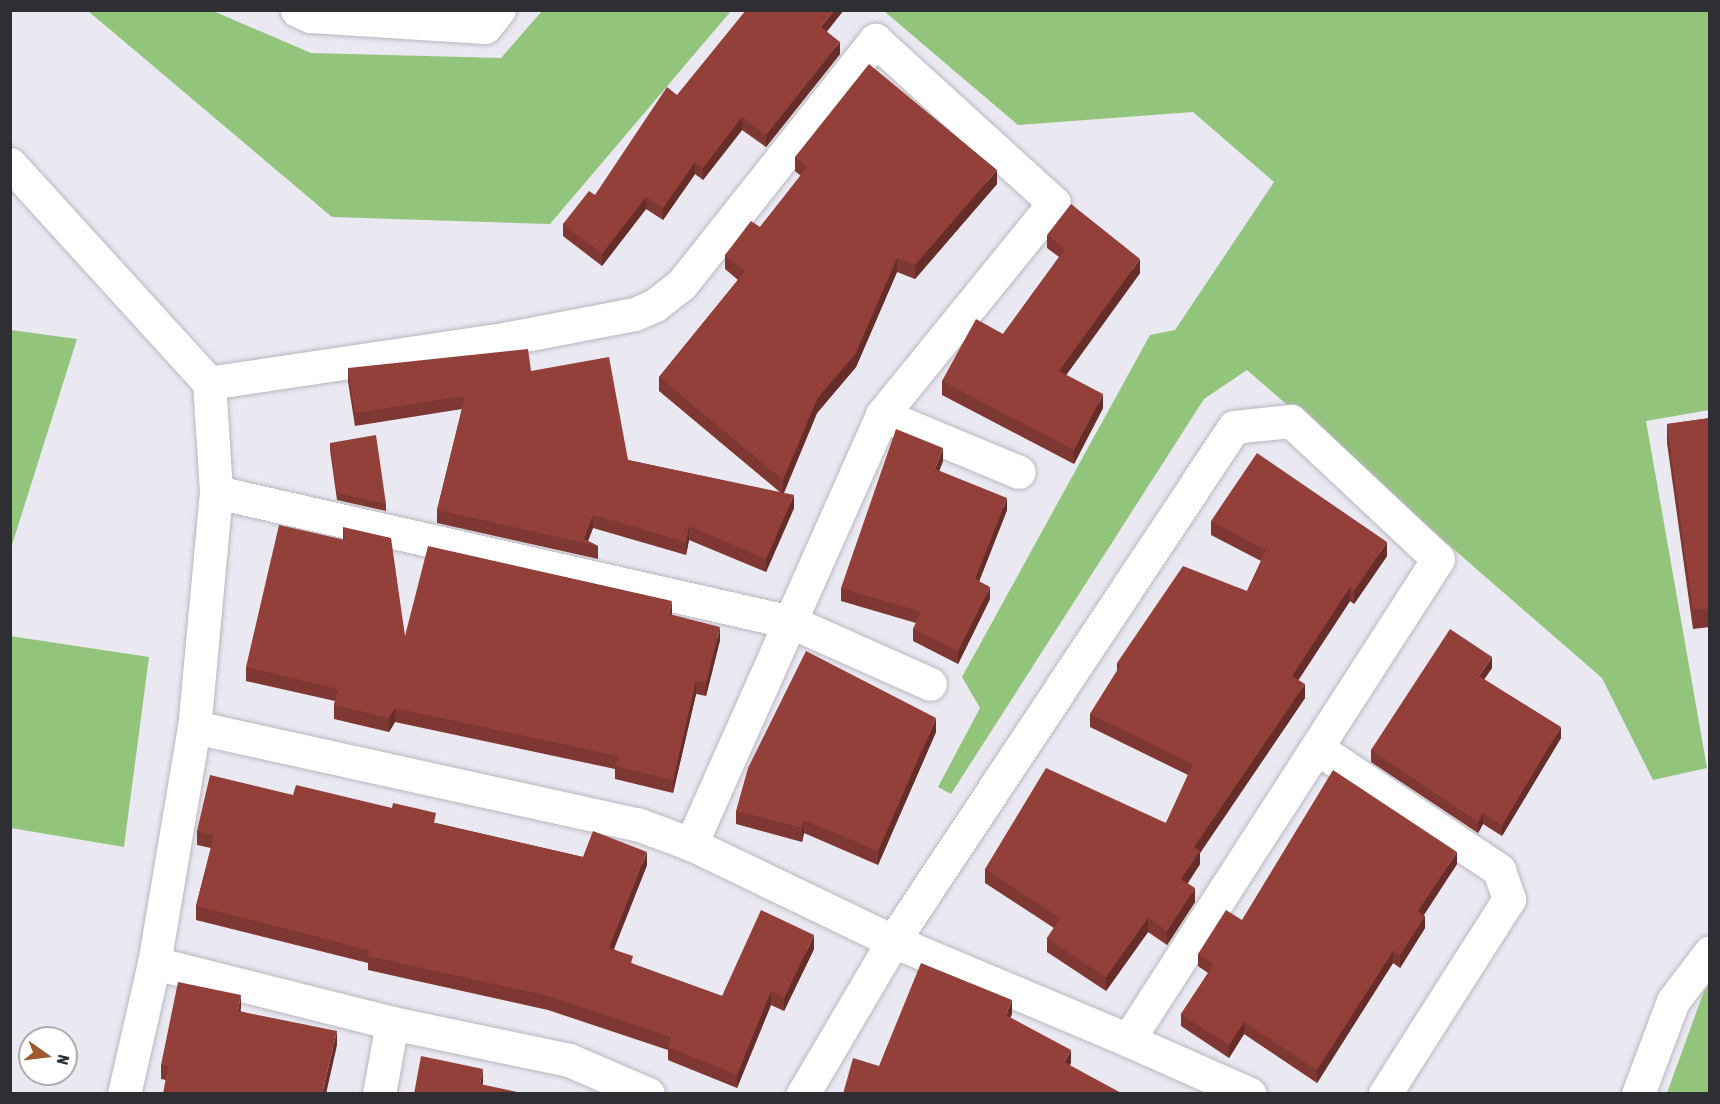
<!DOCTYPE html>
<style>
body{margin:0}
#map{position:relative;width:1720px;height:1104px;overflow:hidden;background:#eae8f1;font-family:"Asap Condensed",sans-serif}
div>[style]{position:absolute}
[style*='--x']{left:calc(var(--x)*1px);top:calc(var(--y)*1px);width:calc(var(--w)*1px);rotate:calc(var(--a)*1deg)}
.forest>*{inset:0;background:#93c47b}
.roads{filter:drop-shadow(0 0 2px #b9b7c0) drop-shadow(0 0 2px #b9b7c0)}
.minor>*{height:33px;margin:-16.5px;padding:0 16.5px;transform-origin:16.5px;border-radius:16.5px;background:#fff}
.wall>*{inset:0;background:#7e3733}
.shaded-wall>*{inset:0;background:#672d29}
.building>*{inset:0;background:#93403b}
span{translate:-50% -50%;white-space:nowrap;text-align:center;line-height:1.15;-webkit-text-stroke:6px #fff;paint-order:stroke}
.frame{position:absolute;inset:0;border:12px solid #2f2e32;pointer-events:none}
.north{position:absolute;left:18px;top:1026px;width:60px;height:60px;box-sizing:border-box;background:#fff;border:2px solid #acabad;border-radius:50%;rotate:104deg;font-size:16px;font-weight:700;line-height:24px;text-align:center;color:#2f2e32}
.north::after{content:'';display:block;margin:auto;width:21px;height:27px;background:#9f592e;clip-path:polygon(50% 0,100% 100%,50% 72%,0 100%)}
</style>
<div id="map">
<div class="forest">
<i style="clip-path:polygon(88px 11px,213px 11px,311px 53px,501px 58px,542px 11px,731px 11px,550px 224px,332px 217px)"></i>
<i style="clip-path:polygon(884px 11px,1709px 11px,1709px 410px,1646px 421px,1707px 768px,1653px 780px,1602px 678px,1247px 370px,1204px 399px,951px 794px,938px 787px,980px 708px,962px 677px,1150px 335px,1175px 330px,1274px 182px,1193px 112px,1018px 125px)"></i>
<i style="clip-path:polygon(11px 330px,77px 339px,11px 548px,10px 330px)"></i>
<i style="clip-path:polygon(10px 636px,149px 657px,124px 847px,11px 828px)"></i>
<i style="clip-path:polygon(1709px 985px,1709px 1093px,1667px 1093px,1704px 991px)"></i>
</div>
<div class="roads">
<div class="minor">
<i style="--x:297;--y:10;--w:14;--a:25"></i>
<i style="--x:310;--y:16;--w:175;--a:3.6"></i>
<i style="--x:485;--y:27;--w:22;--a:-51"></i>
<i style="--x:10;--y:164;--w:296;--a:47.7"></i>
<i style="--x:209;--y:383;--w:109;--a:86.3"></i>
<i style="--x:216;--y:492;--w:236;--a:95.3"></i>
<i style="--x:194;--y:727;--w:239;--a:99.6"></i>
<i style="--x:154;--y:963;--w:134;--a:102.9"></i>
<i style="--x:209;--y:383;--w:303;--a:-8.5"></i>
<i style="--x:509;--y:338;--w:128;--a:-10.8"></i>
<i style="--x:635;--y:314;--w:22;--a:-24"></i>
<i style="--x:655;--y:305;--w:33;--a:-38"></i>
<i style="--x:681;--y:285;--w:313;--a:-51.6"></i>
<i style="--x:875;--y:40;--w:242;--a:42.3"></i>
<i style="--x:1054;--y:203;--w:273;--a:129.1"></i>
<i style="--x:882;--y:415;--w:470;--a:114"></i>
<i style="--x:882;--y:415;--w:148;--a:22.6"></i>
<i style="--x:216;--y:492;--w:590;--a:12.74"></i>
<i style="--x:791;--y:622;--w:152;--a:24"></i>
<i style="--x:194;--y:727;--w:453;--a:12.4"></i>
<i style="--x:637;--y:824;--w:58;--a:20.3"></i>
<i style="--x:691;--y:844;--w:224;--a:25.7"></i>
<i style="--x:893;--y:941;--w:255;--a:22.8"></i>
<i style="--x:1128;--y:1040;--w:572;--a:-57.2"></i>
<i style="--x:1438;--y:559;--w:202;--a:-136.8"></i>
<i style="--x:1291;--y:421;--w:57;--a:174"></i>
<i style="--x:1234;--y:427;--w:617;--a:123.56"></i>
<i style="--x:893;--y:941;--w:178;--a:120.5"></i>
<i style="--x:1320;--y:750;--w:216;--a:33.8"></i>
<i style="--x:1499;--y:870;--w:31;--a:71"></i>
<i style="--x:1509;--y:899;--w:231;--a:122.5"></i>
<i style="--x:154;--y:963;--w:245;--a:14.1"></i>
<i style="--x:392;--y:1023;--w:181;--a:11.8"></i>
<i style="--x:569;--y:1060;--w:86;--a:23.3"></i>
<i style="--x:1128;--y:1040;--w:133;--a:23.9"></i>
<i style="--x:379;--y:1094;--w:72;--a:-79.6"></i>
<i style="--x:1638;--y:1094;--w:99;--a:-69.4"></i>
<i style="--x:1673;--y:1001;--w:61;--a:-52.9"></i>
</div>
</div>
<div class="wall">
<i style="clip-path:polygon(827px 32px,840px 54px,766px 147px,742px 130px,703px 180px,695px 174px,663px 220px,646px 209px,602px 266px,563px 236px,563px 224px,595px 195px,677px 95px)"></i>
<i style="clip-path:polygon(795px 157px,997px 184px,915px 279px,897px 272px,856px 367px,817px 413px,784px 493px,794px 508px,766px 572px,689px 540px,686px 555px,593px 528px,588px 541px,598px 546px,598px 559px,437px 523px,437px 510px,462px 409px,355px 426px,348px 382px,348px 368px,531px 371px,628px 460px,781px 493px,659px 391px,659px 377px,738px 280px,725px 269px,725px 255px,760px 227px,801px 176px,795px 171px)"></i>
<i style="clip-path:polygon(1047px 235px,1140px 273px,1066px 375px,1103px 408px,1074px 464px,942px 395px,942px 381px,1003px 334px,1059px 257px,1047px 248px)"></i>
<i style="clip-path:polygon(1710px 418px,1710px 627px,1693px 629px,1667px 443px,1667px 424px)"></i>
<i style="clip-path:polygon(330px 443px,386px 504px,386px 511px,337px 500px,330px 450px)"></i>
<i style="clip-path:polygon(943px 461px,939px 471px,1007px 510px,979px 581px,990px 599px,958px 664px,913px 641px,913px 629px,916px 623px,841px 601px,841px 588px)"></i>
<i style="clip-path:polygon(1211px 521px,1387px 556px,1354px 604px,1350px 601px,1298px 680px,1305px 698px,1200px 853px,1200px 864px,1188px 883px,1195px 902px,1167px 945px,1148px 932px,1106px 991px,1047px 952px,1047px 938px,1054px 928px,985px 883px,985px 869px,1166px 823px,1188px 775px,1090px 727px,1090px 714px,1117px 671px,1117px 663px,1247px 591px,1261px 561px,1211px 535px)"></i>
<i style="clip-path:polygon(343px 527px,405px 636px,672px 615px,720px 640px,706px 696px,696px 694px,673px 793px,615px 779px,615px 769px,395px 722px,389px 732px,334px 719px,334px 705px,335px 701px,246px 681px,246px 667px,343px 540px)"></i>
<i style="clip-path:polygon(1492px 668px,1484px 679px,1561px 738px,1502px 836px,1483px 824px,1478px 833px,1371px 762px,1371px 750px)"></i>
<i style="clip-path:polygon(936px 732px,878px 865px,804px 833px,802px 842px,736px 824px,736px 811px)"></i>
<i style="clip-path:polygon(293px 795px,436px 823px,583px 857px,647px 865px,614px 949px,633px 964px,722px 996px,814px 949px,784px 1011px,771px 1005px,737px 1088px,668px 1060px,668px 1050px,548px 1010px,368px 970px,368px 963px,196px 920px,196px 906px,211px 848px,197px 845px,197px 831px)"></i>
<i style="clip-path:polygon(1457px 864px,1424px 915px,1425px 928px,1400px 968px,1393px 963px,1317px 1083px,1244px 1034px,1229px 1058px,1181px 1026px,1181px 1014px,1208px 973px,1198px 966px,1198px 954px,1242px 920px)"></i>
<i style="clip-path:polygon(241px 1008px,240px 1011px,337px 1045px,166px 1080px,161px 1079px,161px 1065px)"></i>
</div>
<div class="shaded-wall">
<i style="clip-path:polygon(834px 10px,844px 10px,821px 39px,821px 27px)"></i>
<i style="clip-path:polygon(840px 42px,840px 54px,766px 147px,766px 135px)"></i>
<i style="clip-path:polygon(742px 117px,742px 130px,703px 180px,703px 168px)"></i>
<i style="clip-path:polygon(695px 162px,695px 174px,663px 220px,663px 208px)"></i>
<i style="clip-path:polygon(997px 170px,997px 184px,915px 279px,915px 265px)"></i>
<i style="clip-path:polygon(646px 197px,646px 209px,602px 266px,602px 254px)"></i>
<i style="clip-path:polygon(897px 258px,897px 272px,856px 367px,817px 413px,783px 494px,783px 480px,817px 399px)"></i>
<i style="clip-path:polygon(1140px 259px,1140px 273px,1059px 385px,1059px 371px)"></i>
<i style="clip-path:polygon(1103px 394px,1103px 408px,1074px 464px,1074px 450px)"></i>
<i style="clip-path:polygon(943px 448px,943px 461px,935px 482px,935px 469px)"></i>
<i style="clip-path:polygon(794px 495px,794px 508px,766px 572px,766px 559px)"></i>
<i style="clip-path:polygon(1007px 498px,1007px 510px,975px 592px,975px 579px)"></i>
<i style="clip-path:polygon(593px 515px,593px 528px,587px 543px,584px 539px)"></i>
<i style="clip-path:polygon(689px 526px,689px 540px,686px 555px,686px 542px)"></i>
<i style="clip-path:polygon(1387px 542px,1387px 556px,1354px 604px,1354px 591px)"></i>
<i style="clip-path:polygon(990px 587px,990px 599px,958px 664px,958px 651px)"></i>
<i style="clip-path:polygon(1350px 587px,1350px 601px,1292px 690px,1292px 676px)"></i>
<i style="clip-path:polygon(672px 601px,672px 614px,669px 628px,669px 614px)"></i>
<i style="clip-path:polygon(720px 627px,720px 640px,706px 696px,706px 683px)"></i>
<i style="clip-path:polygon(1492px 657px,1492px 668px,1479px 687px,1479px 676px)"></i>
<i style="clip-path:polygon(696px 681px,696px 694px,673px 793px,673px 780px)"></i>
<i style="clip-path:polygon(1305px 684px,1305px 698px,1200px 853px,1200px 864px,1181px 893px,1181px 879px,1194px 847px)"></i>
<i style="clip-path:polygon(395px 708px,395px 722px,389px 732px,389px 718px)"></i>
<i style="clip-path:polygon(936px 718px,936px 732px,878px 865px,878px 851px)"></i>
<i style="clip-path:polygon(1561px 727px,1561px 738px,1502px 836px,1502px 825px)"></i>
<i style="clip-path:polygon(1483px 813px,1483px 824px,1478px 833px,1478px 822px)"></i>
<i style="clip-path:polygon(804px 820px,804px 833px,802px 842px,802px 828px)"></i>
<i style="clip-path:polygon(647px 852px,647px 865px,609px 961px,609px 948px)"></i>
<i style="clip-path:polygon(1457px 852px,1457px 864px,1418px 923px,1418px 911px)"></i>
<i style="clip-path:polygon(1195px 888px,1195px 902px,1167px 945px,1167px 931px)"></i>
<i style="clip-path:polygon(1425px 916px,1425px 928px,1400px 968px,1400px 955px)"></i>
<i style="clip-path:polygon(1148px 918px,1148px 932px,1106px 991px,1106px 977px)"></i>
<i style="clip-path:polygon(814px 935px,814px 949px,784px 1011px,784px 998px)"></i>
<i style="clip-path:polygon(1393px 951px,1393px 963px,1317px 1083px,1317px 1070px)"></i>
<i style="clip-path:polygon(771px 991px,771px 1005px,737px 1088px,737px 1075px)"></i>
<i style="clip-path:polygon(241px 995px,241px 1008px,238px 1024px,238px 1011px)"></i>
<i style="clip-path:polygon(1012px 1000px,1012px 1014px,1006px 1029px,1006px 1015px)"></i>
<i style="clip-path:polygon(1244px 1022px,1244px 1034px,1229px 1058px,1229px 1045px)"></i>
<i style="clip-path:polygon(337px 1031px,337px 1045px,326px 1094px,322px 1094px)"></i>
<i style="clip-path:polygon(1071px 1050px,1071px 1063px,1064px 1076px,1064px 1062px)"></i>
<i style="clip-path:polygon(483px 1069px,483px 1083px,480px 1094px,480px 1084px)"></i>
</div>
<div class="building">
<i style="clip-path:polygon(746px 10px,834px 10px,821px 27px,840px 42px,766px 135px,742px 117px,703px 168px,695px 162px,663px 208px,646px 197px,602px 254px,563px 224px,589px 191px,595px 195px,667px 87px,677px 95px)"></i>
<i style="clip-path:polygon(869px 64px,997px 170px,915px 265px,897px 258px,856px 353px,817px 399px,783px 480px,659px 377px,745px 271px,725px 255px,751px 221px,760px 227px,807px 167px,795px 157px)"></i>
<i style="clip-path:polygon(1071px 204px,1140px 259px,1059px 371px,1103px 394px,1074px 450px,942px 381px,976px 319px,1003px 334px,1065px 249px,1047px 235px)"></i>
<i style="clip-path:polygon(528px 349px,531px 371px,609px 357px,628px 460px,794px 495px,766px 559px,689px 526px,686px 542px,593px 515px,584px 539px,598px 546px,437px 510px,465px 396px,355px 413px,348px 368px)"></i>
<i style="clip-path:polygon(1710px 418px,1710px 608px,1693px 610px,1667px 424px)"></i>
<i style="clip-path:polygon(896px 429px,943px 448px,935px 469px,1007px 498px,975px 579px,990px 587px,958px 651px,913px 629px,921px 612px,841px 588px)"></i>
<i style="clip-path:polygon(376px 435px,386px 504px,337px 493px,330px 443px)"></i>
<i style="clip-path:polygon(1257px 453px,1387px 542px,1354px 591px,1350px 587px,1292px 676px,1305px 684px,1194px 847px,1200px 851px,1181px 879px,1195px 888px,1167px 931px,1148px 918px,1106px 977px,1047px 938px,1060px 918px,985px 869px,1046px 768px,1166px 823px,1193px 764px,1090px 714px,1120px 666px,1117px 663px,1183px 566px,1247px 591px,1266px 550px,1211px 521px)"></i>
<i style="clip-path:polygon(279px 525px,345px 540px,343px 527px,391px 538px,405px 636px,428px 546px,672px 601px,669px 614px,720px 627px,706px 683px,696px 681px,673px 780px,615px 766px,618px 756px,395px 708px,389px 718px,334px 705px,338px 689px,246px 667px)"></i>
<i style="clip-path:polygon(1450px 629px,1492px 657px,1479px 676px,1561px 727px,1502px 825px,1483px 813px,1478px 822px,1371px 750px)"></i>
<i style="clip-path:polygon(806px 651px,936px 718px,878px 851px,804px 820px,802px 828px,736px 811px,748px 768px)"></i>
<i style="clip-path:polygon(1333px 770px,1457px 852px,1418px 911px,1425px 916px,1400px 955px,1393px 951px,1317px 1070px,1244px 1022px,1229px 1045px,1181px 1014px,1214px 964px,1198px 954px,1226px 910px,1242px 920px)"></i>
<i style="clip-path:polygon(210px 775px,293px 795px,296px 785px,392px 808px,393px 803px,436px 813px,434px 823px,583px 857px,593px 831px,647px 852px,609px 948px,633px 956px,631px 963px,722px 996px,761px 910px,814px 935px,784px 998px,771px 991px,737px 1075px,668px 1047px,671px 1037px,548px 996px,368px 956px,369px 950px,196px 906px,214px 835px,197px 831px)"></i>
<i style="clip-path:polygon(921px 963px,1012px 1000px,1006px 1015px,1071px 1050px,1064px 1062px,1123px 1094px,843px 1094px,853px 1058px,879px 1066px)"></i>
<i style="clip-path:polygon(178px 982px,241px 995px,238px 1011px,337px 1031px,322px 1094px,163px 1094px,168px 1066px,161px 1065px)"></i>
<i style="clip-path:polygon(421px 1056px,483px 1069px,480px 1084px,527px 1094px,414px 1094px)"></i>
</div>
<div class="frame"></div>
<div class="north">N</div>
</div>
